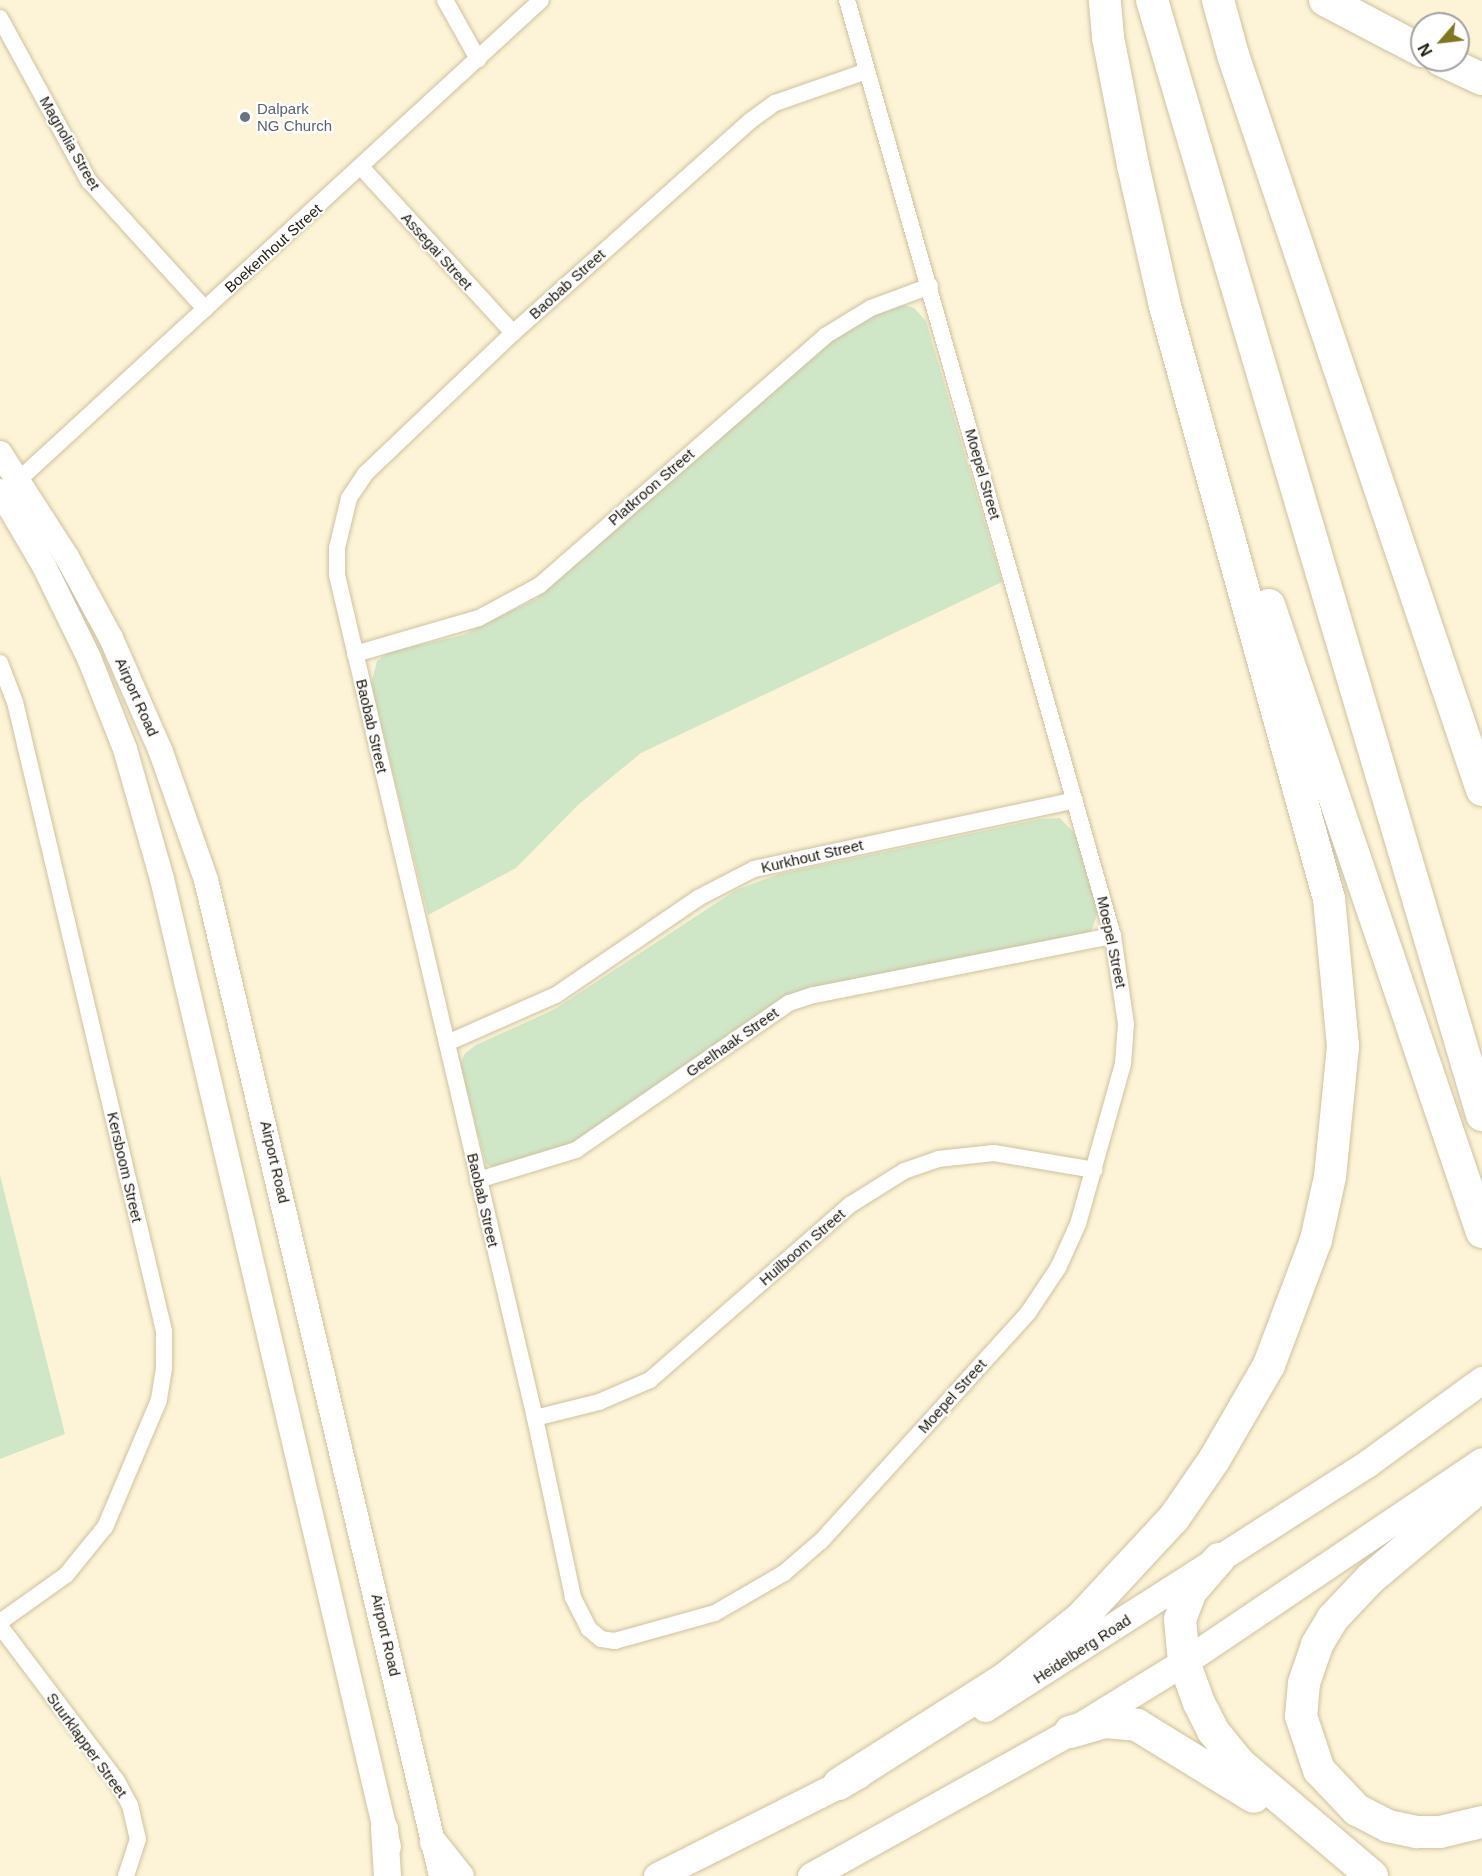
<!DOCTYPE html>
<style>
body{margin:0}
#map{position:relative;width:1482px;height:1876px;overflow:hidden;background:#fdf4d7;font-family:Arial,sans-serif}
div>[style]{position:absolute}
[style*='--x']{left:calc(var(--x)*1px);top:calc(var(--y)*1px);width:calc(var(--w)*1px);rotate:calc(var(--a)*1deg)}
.green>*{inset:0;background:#d0e7c7}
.roads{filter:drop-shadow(0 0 2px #cec29f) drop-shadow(0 0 2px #cec29f)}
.minor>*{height:16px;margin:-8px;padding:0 8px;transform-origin:8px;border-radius:8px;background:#fff}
.secondary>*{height:24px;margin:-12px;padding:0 12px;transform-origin:12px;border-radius:12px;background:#fff}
.primary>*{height:27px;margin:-13.5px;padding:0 13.5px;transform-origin:13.5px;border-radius:13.5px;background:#fff}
.motorway>*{height:32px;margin:-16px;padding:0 16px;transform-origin:16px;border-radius:16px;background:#fff}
.dots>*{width:16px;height:16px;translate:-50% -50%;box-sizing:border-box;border:3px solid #fff;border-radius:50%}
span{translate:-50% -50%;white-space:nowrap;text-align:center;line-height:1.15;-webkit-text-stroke:4.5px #fff;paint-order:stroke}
.worship-label{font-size:15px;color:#5b616d}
.left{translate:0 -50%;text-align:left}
.street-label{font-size:15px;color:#1c170a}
.north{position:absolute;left:1410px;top:12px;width:60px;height:60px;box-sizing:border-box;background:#fff;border:2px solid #a4a29d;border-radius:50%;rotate:242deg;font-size:16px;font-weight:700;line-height:24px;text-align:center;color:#1c170a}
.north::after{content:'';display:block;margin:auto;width:21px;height:27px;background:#7e771c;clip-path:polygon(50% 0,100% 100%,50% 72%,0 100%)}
</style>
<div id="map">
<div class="green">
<i style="clip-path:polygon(904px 305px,914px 308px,926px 321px,1002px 582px,641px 753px,578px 805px,516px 868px,428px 915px,371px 684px,377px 661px,389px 652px,463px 635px,536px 599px,830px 341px,865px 319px)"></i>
<i style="clip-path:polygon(1060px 818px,1076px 835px,1098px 912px,1090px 935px,811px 989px,589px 1136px,551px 1153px,496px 1168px,486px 1164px,460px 1065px,465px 1053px,476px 1045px,555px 1009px,736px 890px,779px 874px,1040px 819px)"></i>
<i style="clip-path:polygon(0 1175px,65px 1434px,0 1459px)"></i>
</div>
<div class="roads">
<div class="minor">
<i style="--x:445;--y:0;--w:68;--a:60.8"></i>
<i style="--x:847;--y:0;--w:973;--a:74.14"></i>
<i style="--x:1113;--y:936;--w:89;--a:81.6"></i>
<i style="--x:1126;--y:1024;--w:40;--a:94.3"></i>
<i style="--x:1123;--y:1064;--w:166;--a:105.7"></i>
<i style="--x:1078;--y:1224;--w:48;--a:114.4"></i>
<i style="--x:1058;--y:1268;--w:54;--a:123.7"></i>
<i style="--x:1028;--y:1313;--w:308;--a:132.2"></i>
<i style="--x:821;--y:1541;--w:49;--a:139.1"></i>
<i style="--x:784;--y:1573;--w:80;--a:149.9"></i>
<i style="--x:715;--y:1613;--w:104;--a:164.4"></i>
<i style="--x:615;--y:1641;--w:14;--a:-172"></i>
<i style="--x:601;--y:1639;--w:16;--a:-140"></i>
<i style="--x:589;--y:1629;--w:36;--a:-117"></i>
<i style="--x:573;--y:1597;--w:183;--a:-102"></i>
<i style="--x:535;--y:1418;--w:866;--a:-103.22"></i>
<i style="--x:337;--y:575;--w:27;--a:-90"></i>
<i style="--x:337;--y:548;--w:51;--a:-76.5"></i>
<i style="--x:349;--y:498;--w:29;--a:-56"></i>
<i style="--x:365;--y:474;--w:204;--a:-43.6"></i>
<i style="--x:513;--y:333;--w:318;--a:-41.8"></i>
<i style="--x:750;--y:121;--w:31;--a:-36"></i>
<i style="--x:775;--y:103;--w:97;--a:-19.2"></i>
<i style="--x:0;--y:18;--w:186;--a:61.4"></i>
<i style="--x:89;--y:181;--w:173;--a:47.8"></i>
<i style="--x:362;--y:168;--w:224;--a:47.5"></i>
<i style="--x:12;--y:486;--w:718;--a:-42.57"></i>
<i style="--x:355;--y:654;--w:129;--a:-16.2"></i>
<i style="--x:479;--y:618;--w:69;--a:-28.4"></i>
<i style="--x:540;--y:585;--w:378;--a:-41.1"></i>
<i style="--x:825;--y:336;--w:54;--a:-31.3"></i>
<i style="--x:871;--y:308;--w:63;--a:-20.4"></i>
<i style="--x:0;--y:663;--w:42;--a:69"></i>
<i style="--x:15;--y:702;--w:646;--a:76.67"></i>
<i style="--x:164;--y:1331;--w:37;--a:90"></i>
<i style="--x:164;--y:1368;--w:32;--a:99"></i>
<i style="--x:159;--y:1400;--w:138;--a:113"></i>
<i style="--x:105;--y:1527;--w:62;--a:129.1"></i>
<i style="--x:66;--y:1575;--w:81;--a:144.5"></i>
<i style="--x:447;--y:1043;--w:119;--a:-23.8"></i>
<i style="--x:556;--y:995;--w:172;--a:-34.3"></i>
<i style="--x:698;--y:898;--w:63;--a:-27.4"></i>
<i style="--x:754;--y:869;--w:328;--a:-12.1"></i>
<i style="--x:478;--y:1180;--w:102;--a:-17"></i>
<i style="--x:576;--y:1150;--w:259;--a:-34.6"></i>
<i style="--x:789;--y:1003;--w:26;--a:-18"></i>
<i style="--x:814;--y:995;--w:305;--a:-11.2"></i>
<i style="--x:535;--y:1418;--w:66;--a:-14"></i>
<i style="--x:599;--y:1402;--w:56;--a:-23.3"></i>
<i style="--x:650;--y:1380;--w:266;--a:-41.2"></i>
<i style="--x:850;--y:1205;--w:64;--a:-32.2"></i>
<i style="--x:904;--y:1171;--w:36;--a:-19"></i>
<i style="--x:938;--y:1159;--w:56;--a:-6.1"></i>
<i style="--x:994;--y:1153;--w:102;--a:9.6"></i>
<i style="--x:0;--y:1626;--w:194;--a:53"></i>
<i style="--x:117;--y:1781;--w:27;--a:62"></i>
<i style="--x:130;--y:1805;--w:35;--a:77"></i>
<i style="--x:138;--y:1839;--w:39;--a:108"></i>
</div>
<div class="secondary">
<i style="--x:0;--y:453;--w:124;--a:57.2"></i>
<i style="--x:67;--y:557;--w:92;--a:61.5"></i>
<i style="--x:111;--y:638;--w:124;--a:66.3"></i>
<i style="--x:161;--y:752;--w:136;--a:70.6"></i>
<i style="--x:206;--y:880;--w:1023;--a:76.72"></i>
<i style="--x:0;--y:491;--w:87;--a:59.6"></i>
<i style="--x:44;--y:566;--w:102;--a:63.9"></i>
<i style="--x:89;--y:658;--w:98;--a:68.4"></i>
<i style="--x:125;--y:749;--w:135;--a:74.1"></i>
<i style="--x:162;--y:879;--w:994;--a:76.8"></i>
</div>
<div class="primary">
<i style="--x:985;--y:1708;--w:455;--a:-32.6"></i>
<i style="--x:1368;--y:1463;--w:141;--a:-36.1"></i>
<i style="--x:384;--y:1828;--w:48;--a:86.4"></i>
<i style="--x:433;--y:1842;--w:43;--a:51.5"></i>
<i style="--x:657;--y:1876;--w:225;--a:-26.7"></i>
<i style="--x:811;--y:1876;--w:296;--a:-29.1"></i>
<i style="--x:1070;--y:1732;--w:134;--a:-31.6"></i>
<i style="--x:1184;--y:1662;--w:359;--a:-34"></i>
</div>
<div class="motorway">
<i style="--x:1152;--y:0;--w:1163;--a:73.51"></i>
<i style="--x:1218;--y:0;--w:57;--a:74.7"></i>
<i style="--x:1233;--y:55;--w:776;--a:71.28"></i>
<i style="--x:1325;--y:0;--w:110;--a:27.7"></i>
<i style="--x:1441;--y:60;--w:45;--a:24.9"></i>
<i style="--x:1269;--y:605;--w:662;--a:71.24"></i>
<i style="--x:1482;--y:1485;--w:146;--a:140"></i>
<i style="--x:1370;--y:1579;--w:54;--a:133.5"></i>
<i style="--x:1333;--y:1618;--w:31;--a:121"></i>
<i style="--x:1317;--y:1645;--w:40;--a:108.9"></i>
<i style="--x:1304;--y:1683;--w:33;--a:95"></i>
<i style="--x:1301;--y:1716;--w:57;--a:71.6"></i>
<i style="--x:1319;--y:1770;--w:55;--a:46.5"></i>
<i style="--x:1357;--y:1810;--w:35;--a:27"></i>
<i style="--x:1388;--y:1826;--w:30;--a:12"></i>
<i style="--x:1417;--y:1832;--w:23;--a:0"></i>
<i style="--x:1440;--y:1832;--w:43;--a:-13.4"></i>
<i style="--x:1219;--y:1559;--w:43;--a:131.2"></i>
<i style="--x:1191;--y:1591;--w:30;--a:111"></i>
<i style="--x:1180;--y:1619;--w:43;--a:84.7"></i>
<i style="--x:1184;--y:1662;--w:44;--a:69.9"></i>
<i style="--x:1199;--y:1703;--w:31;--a:63"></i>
<i style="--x:1213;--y:1731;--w:43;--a:50.7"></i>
<i style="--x:1240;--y:1764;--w:173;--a:40.3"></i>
<i style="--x:1070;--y:1732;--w:36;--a:-16"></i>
<i style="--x:1105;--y:1722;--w:32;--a:5"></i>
<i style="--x:1137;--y:1725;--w:137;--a:31.6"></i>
<i style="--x:839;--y:1784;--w:198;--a:-32.4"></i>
<i style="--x:1006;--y:1678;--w:96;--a:-38.7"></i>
<i style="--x:1081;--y:1618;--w:137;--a:-47.1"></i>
<i style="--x:1174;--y:1518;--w:70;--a:-55.4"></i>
<i style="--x:1214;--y:1460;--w:110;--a:-59.9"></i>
<i style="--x:1269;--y:1365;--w:134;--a:-69.4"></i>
<i style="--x:1316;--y:1240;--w:65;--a:-77.5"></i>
<i style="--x:1330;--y:1177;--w:132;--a:-84.3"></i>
<i style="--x:1343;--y:1046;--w:148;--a:-95.4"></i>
<i style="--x:1329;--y:899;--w:615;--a:-105.46"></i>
<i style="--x:1165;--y:306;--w:145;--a:-102.8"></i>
<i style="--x:1133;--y:165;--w:130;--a:-101.1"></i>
<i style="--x:1108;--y:37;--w:37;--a:-95"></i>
</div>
</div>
<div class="dots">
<i style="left:245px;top:117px;background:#6b7280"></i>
</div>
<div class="worship-label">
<span class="left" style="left:257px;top:117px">Dalpark<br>NG Church</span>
</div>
<div class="street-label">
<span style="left:70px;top:143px;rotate:60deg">Magnolia Street</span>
<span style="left:273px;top:248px;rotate:-42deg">Boekenhout Street</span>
<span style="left:437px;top:251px;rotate:48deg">Assegai Street</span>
<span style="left:567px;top:284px;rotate:-42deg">Baobab Street</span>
<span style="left:983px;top:474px;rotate:74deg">Moepel Street</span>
<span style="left:651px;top:487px;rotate:-41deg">Platkroon Street</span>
<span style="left:137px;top:697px;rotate:66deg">Airport Road</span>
<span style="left:372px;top:726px;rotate:77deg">Baobab Street</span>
<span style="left:812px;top:856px;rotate:-13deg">Kurkhout Street</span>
<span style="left:1112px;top:942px;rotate:78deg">Moepel Street</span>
<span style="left:732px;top:1042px;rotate:-35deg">Geelhaak Street</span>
<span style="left:275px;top:1162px;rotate:77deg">Airport Road</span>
<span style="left:125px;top:1167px;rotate:77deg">Kersboom Street</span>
<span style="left:483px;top:1200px;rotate:77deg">Baobab Street</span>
<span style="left:802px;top:1247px;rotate:-41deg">Huilboom Street</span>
<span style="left:952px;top:1396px;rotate:-48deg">Moepel Street</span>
<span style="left:386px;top:1635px;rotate:77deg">Airport Road</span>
<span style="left:1082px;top:1649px;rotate:-33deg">Heidelberg Road</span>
<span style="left:87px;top:1745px;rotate:54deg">Suurklapper Street</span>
</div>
<div class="north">N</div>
</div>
